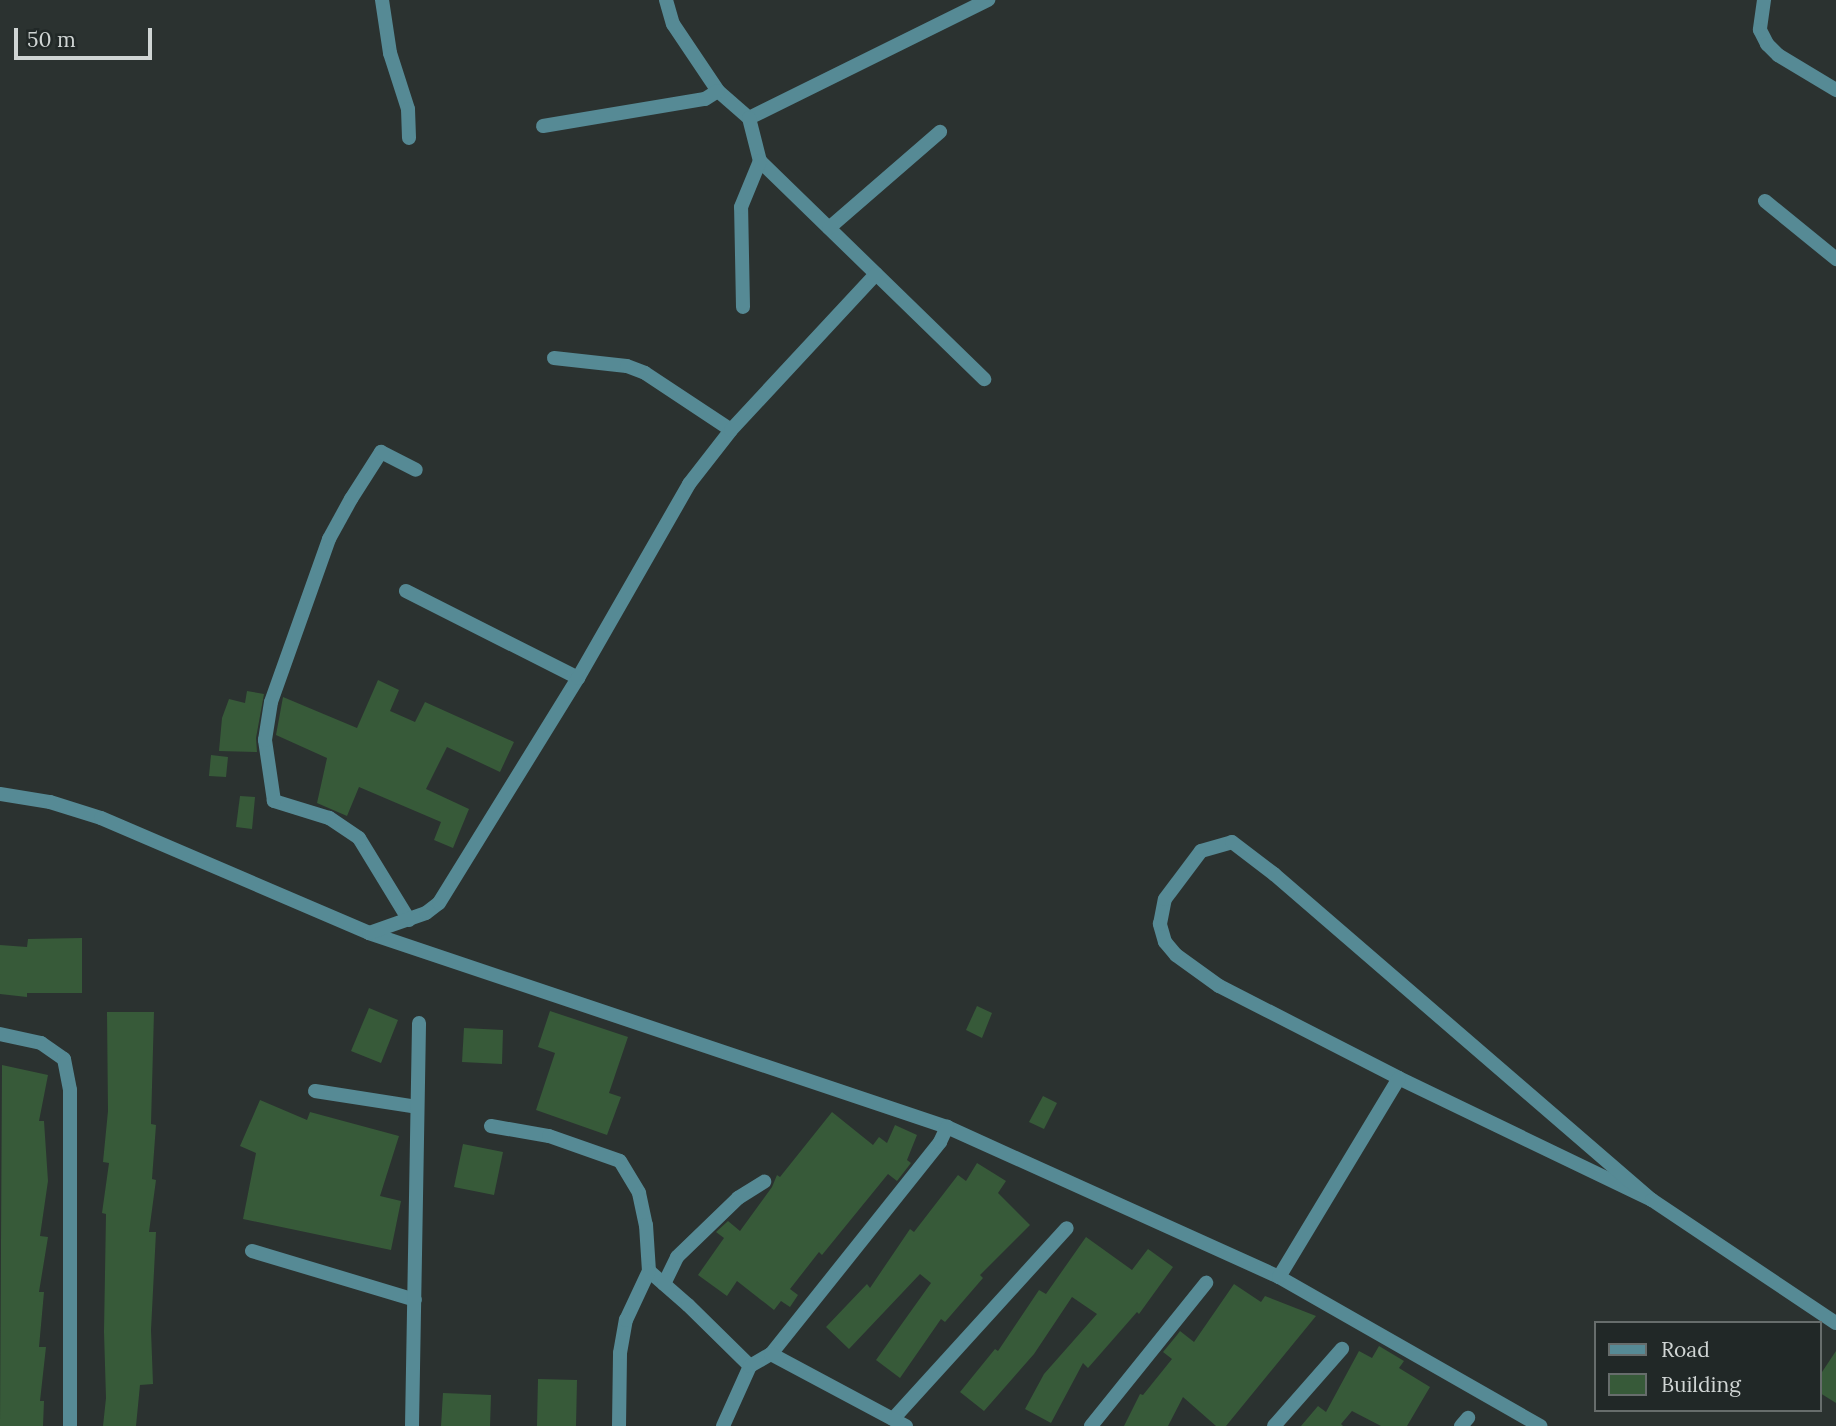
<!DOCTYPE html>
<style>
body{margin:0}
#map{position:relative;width:1836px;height:1426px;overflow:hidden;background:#2b3230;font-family:Lora,serif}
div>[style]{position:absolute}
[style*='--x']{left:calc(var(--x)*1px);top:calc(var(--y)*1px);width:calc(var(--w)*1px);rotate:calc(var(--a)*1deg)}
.building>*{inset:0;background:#375a39}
.street>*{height:14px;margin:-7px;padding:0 7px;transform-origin:7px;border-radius:7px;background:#568a95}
span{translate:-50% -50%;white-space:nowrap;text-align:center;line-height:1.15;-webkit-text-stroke:5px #212827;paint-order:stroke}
.legend{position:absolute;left:1594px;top:1321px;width:228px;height:91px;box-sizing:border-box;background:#212827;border:2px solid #676d6c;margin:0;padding:9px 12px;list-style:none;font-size:21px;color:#d0d5d4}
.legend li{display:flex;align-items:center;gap:14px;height:35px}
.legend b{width:35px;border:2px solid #676d6c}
.scale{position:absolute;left:14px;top:28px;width:138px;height:32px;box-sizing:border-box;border:4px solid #d0d5d4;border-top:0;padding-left:9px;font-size:21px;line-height:24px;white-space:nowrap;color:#d0d5d4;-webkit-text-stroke:5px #212827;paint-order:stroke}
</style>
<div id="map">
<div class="building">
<i style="clip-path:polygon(378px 680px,399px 690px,390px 711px,415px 722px,425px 702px,514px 742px,500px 772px,447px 747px,426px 789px,469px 809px,453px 848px,434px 840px,441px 822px,359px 787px,347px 816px,317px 803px,327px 758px,276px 735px,283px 697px,357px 728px)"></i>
<i style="clip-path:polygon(247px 691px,264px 694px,256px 738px,257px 752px,219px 751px,222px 718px,229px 699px,245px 703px)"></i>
<i style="clip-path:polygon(211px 755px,228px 757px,226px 777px,209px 776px)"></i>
<i style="clip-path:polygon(240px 796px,255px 797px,252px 829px,236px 827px)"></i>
<i style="clip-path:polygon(82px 938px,82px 993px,27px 993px,27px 997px,0 994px,0 945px,27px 947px,28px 939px)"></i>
<i style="clip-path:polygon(977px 1006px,992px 1013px,982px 1038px,966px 1030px)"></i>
<i style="clip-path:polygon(369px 1008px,398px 1020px,381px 1063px,351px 1051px)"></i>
<i style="clip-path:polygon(550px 1011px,628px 1037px,609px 1093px,621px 1097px,607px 1135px,536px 1110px,555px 1053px,538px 1047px)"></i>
<i style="clip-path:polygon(107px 1012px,154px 1012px,151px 1124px,156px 1125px,152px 1179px,156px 1180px,149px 1232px,156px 1232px,151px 1330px,153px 1384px,140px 1385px,136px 1426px,103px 1426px,106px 1398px,104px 1332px,106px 1214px,102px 1213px,109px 1163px,103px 1162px,108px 1111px)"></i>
<i style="clip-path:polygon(464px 1028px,503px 1030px,502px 1064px,462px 1062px)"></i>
<i style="clip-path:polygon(2px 1065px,48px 1075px,39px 1121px,44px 1121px,48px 1181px,40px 1236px,48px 1237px,39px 1292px,44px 1292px,39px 1347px,46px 1347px,40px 1401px,44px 1401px,43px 1426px,0 1426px)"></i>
<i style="clip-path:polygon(1043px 1096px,1057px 1103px,1044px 1129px,1029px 1122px)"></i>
<i style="clip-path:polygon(260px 1100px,307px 1120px,310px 1112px,399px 1136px,380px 1196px,401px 1201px,391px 1250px,243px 1219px,256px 1153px,240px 1146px)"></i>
<i style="clip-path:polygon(832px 1112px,873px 1145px,879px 1137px,887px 1143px,895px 1125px,917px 1135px,907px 1160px,911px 1163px,897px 1181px,888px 1174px,822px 1255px,819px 1252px,790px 1289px,798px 1295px,790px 1307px,781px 1301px,774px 1310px,737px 1281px,727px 1296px,698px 1275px,724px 1238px,716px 1232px,728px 1221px,740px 1231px,772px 1187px,777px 1175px,780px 1177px)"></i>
<i style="clip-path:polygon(463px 1144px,503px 1152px,494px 1195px,454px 1187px)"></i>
<i style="clip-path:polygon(977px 1163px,1006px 1181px,998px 1193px,1030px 1225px,980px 1275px,983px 1278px,945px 1322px,941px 1319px,900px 1378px,876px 1360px,931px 1283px,920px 1274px,849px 1349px,826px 1327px,867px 1284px,870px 1288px,910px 1229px,914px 1232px,958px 1175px,966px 1181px)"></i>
<i style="clip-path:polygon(1086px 1237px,1132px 1270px,1148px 1249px,1173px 1267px,1139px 1314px,1137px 1312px,1088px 1368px,1083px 1363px,1051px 1423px,1025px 1409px,1044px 1374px,1097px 1314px,1072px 1297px,1034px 1354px,984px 1411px,960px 1392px,995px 1349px,998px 1351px,1039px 1290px,1046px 1294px)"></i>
<i style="clip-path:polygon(1234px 1284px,1261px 1302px,1265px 1296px,1316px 1316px,1226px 1426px,1216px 1426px,1183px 1397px,1168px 1426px,1124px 1426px,1140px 1394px,1143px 1395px,1172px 1359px,1163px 1352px,1177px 1335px,1180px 1331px,1194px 1342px)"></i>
<i style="clip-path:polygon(1379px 1346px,1404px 1361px,1399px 1368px,1430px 1387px,1407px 1426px,1381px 1426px,1352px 1411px,1341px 1424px,1343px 1426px,1301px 1426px,1318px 1406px,1326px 1412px,1359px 1351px,1372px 1358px)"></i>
<i style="clip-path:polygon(1836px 1351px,1836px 1403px,1820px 1393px,1820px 1375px)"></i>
<i style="clip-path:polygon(538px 1379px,577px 1380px,576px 1426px,537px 1426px)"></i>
<i style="clip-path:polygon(443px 1393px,491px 1395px,490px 1426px,441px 1426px)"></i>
</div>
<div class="street">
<i style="--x:382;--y:0;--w:54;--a:81.4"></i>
<i style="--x:390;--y:53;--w:59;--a:72.2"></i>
<i style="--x:408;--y:109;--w:29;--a:88"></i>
<i style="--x:666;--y:0;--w:25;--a:74"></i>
<i style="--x:673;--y:24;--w:81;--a:56.1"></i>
<i style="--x:718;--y:91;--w:41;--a:41.1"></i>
<i style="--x:749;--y:118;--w:267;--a:-26.3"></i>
<i style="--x:1764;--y:0;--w:30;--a:98"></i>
<i style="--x:1760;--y:30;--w:16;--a:63"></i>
<i style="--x:1767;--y:44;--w:16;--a:45"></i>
<i style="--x:1778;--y:55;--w:68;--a:31.1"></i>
<i style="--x:749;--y:118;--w:44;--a:75.7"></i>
<i style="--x:760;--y:161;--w:313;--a:44.2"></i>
<i style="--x:543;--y:126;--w:164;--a:-9.5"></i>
<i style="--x:705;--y:99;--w:15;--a:-32"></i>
<i style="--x:1765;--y:201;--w:92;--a:39.2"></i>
<i style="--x:829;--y:228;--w:147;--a:-40.9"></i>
<i style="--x:743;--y:307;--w:100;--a:-91.1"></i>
<i style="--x:741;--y:207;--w:50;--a:-67.6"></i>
<i style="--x:554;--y:358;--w:73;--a:6.3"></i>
<i style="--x:627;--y:366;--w:19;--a:21"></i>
<i style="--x:645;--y:373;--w:103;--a:33.5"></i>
<i style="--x:406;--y:591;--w:193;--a:26.8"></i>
<i style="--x:0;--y:794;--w:51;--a:9.1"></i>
<i style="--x:50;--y:802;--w:53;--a:17.4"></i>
<i style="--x:101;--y:818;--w:292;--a:23.2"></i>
<i style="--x:369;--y:933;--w:610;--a:18.55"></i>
<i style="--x:947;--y:1127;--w:364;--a:24.3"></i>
<i style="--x:1279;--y:1277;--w:301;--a:29.7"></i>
<i style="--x:409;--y:920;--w:96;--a:-121.4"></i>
<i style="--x:359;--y:838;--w:36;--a:-146"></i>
<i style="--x:329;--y:818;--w:58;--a:-162.8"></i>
<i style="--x:274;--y:801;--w:62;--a:-98.4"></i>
<i style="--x:265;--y:740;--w:38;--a:-81"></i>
<i style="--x:271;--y:702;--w:173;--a:-70.4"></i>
<i style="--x:329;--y:539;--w:46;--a:-61.2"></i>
<i style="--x:351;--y:499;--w:56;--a:-57.4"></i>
<i style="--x:381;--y:452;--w:39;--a:27"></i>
<i style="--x:369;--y:933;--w:60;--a:-19.3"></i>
<i style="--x:426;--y:913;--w:16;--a:-38"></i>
<i style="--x:439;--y:903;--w:264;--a:-58.3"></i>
<i style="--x:578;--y:678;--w:224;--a:-60.2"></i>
<i style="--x:689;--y:484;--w:68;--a:-52.1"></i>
<i style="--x:731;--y:430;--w:213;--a:-47.1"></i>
<i style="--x:0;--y:1034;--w:42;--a:12.4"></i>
<i style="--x:41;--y:1043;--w:28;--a:35"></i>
<i style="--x:64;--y:1059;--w:32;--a:79"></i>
<i style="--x:70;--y:1090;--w:336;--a:90"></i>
<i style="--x:315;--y:1091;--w:103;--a:8.9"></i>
<i style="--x:491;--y:1126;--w:59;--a:9.8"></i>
<i style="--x:549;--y:1136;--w:75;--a:19.4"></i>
<i style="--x:620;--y:1161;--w:37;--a:59"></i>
<i style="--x:639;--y:1193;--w:33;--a:78"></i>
<i style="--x:646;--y:1225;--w:46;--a:86.3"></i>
<i style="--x:649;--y:1271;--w:52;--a:41.1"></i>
<i style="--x:688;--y:1305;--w:87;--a:44.5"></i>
<i style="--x:1652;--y:1200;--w:281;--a:-154.3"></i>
<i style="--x:1399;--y:1078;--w:202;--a:-152.9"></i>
<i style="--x:1219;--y:986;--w:53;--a:-144.2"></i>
<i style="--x:1176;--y:955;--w:17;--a:-130"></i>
<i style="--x:1165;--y:942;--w:19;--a:-106"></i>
<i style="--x:1160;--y:924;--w:25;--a:-79"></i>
<i style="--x:1165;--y:899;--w:60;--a:-53.1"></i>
<i style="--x:1201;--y:851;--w:32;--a:-16"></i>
<i style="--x:1232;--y:842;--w:53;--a:37.3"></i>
<i style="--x:1274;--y:874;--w:499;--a:40.8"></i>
<i style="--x:1652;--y:1200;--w:221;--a:33.8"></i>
<i style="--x:252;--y:1251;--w:170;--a:16.7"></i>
<i style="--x:1279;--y:1277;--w:232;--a:-58.9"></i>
<i style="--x:664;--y:1284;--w:30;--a:-64"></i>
<i style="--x:677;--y:1257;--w:85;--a:-44"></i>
<i style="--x:738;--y:1198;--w:31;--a:-32"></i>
<i style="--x:771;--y:1354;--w:271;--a:-51.4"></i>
<i style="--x:940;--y:1142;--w:17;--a:-65"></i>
<i style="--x:893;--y:1419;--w:258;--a:-47.7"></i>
<i style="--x:412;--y:1426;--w:403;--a:-89"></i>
<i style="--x:619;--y:1426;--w:73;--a:-89.2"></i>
<i style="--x:620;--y:1353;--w:34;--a:-80"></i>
<i style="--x:626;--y:1320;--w:54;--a:-64.9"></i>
<i style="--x:723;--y:1426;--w:66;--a:-65.8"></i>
<i style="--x:750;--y:1366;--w:24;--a:-30"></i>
<i style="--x:771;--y:1354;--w:153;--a:28.1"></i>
<i style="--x:1091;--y:1426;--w:184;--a:-51.2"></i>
<i style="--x:1274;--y:1426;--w:103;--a:-48.6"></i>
<i style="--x:1461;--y:1426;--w:11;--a:-49"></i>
</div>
<ul class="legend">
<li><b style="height:9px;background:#568a95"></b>Road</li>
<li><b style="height:19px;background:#375a39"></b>Building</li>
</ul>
<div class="scale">50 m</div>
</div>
